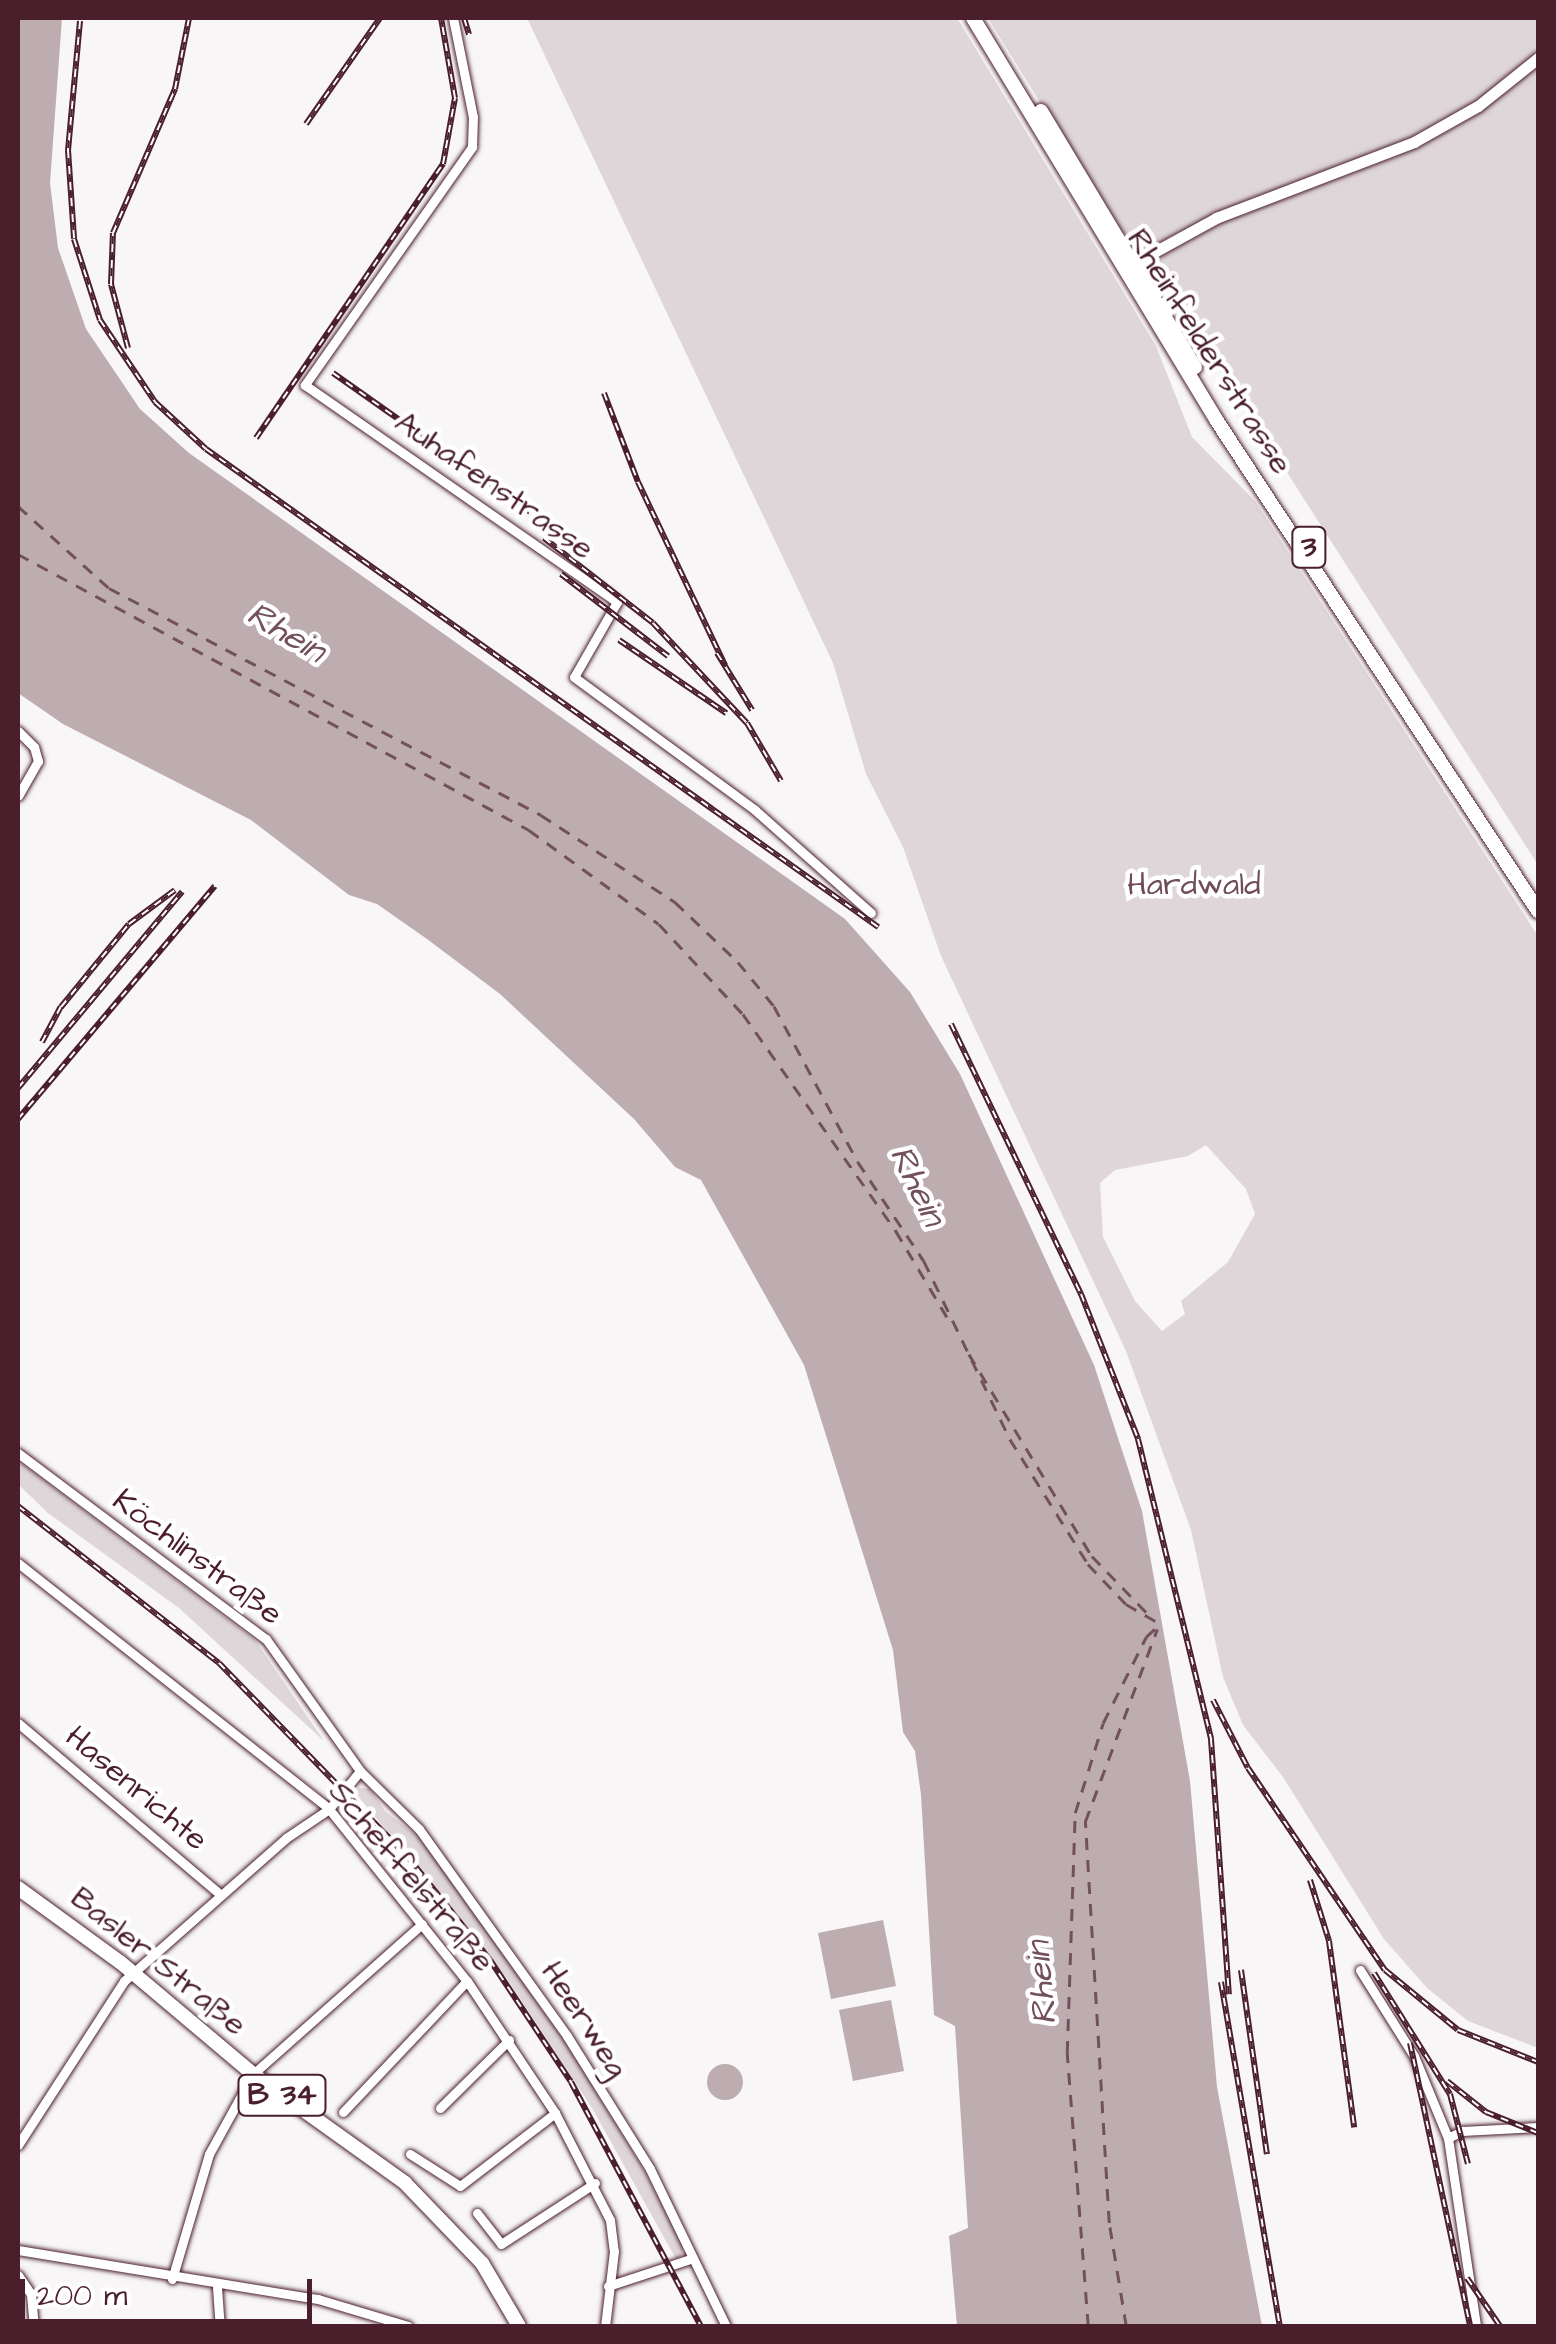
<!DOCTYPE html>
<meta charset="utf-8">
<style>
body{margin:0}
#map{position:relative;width:1556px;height:2344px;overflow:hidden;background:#f8f6f7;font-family:"Architects Daughter",sans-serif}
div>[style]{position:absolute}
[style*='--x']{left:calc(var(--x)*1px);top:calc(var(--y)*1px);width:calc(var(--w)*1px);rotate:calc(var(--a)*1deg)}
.green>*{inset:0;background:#ded6d9}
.water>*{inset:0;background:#bdadb0}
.round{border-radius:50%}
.ferry>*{height:2.5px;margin-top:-1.25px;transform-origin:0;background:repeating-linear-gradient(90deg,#72515a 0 12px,transparent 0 22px)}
.roads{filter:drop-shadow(0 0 2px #4a1f2b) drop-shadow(0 0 2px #4a1f2b)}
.minor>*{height:9px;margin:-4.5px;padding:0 4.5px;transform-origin:4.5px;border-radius:4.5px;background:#fff}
.tertiary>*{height:11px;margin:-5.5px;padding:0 5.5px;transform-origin:5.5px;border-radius:5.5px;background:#fff}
.primary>*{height:14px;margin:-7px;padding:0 7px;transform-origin:7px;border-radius:7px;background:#fff}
.rail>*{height:6px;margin-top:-3px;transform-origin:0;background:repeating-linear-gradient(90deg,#fff 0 8px,#4a1f2b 0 16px);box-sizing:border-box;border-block:2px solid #4a1f2b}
span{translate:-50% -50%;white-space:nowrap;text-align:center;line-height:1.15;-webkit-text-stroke:9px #fff;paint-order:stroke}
.shield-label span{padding:2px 8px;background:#fff;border:2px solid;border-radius:8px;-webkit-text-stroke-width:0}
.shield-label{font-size:30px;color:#4a1f2b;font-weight:700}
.street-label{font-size:32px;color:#4a1f2b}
.park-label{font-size:32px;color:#6f4d56}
.water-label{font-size:35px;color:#72515a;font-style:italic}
.frame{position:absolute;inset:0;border:20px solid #4a1f2b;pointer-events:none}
.scale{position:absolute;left:20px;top:2279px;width:292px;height:45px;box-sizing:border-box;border:5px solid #4a1f2b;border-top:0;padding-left:12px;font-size:30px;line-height:35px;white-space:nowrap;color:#4a1f2b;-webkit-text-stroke:8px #fff;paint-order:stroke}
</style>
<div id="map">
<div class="green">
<i style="clip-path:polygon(evenodd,527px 18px,957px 18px,1156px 346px,1192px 437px,1255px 501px,1538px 936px,1538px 2048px,1468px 2021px,1427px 1988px,1384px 1939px,1283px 1777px,1243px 1725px,1223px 1677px,1191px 1530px,1126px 1351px,941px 956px,903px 847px,866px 774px,833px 663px,527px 18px,1206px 1145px,1246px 1189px,1255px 1214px,1228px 1262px,1181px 1301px,1185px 1314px,1162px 1331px,1135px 1301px,1103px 1237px,1100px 1183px,1115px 1170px,1188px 1156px,1206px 1145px)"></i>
<i style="clip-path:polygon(988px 18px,1538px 18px,1538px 865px,1141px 244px,1120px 231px)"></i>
<i style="clip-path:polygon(18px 1461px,255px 1640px,324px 1741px,179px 1608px,48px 1513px,18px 1484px)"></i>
<i style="clip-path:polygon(359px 1788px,370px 1789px,385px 1811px,421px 1839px,544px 2006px,646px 2174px,683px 2246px,681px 2256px,676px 2259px,592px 2108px,507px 1979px,355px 1792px)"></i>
</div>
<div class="water">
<i style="clip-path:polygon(18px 18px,62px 18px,50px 183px,58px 248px,86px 329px,140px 409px,189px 453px,845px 919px,910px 992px,960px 1074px,1094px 1365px,1142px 1511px,1190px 1781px,1217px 2087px,1262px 2326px,957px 2326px,949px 2236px,968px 2228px,955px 2026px,934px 2015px,921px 1795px,915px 1751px,903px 1732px,893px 1650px,804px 1365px,701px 1180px,675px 1167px,634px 1119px,500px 994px,427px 939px,377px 904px,349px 895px,251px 820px,63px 724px,18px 693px)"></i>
<i style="clip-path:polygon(883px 1920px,896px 1986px,831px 1999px,818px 1933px)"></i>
<i style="clip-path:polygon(891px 2000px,904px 2071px,853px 2081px,839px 2010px)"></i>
<i class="round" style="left:707px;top:2064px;width:36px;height:36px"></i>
</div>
<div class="ferry">
<i style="--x:18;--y:506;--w:122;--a:42"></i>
<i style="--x:109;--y:588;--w:488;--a:27.7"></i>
<i style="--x:541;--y:815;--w:160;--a:33"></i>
<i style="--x:675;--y:902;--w:87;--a:43.6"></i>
<i style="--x:738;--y:962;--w:57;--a:50.7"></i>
<i style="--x:774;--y:1006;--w:177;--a:61.7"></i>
<i style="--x:858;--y:1162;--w:119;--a:56.3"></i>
<i style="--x:924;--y:1261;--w:198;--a:64.2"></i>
<i style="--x:1010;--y:1439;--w:147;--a:58"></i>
<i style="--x:1088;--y:1564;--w:55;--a:46.5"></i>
<i style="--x:1126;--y:1604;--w:39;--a:30"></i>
<i style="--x:18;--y:554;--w:581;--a:28.37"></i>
<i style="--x:529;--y:830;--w:160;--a:35.9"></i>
<i style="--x:659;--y:924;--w:123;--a:47"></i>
<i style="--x:743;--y:1014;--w:266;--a:54.8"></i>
<i style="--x:896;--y:1231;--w:100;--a:59.3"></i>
<i style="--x:969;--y:1354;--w:237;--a:58.7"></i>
<i style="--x:1092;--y:1556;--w:85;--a:46"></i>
<i style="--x:1088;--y:2326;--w:274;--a:-94.4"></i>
<i style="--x:1067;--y:2053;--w:240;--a:-88.1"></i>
<i style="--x:1075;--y:1813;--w:94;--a:-72.7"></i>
<i style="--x:1103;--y:1723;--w:96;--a:-63.4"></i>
<i style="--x:1146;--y:1637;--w:18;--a:-43"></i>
<i style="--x:1126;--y:2326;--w:104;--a:-99.4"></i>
<i style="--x:1109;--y:2223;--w:402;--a:-93.4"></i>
<i style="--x:1085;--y:1822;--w:206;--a:-69.5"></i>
</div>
<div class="roads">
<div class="minor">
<i style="--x:453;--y:18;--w:101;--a:78.6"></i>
<i style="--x:473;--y:117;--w:30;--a:92"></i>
<i style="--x:472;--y:147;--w:291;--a:125.1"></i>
<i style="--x:305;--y:385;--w:380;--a:34.8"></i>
<i style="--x:617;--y:602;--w:86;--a:119.8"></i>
<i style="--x:574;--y:677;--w:225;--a:36.3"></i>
<i style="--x:755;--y:810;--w:155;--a:41.6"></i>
<i style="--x:18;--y:731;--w:23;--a:45"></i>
<i style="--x:34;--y:747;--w:15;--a:74"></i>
<i style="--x:38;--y:761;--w:40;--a:119.7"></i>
<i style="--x:18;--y:1453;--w:310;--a:36.9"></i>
<i style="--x:266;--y:1639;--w:162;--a:54.5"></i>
<i style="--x:18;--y:1563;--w:397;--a:38.3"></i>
<i style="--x:329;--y:1809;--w:221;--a:51.3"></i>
<i style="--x:467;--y:1981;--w:159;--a:56.3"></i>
<i style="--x:555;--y:2113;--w:120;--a:62.8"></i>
<i style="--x:610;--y:2220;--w:31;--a:83"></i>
<i style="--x:614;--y:2251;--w:76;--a:96.8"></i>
<i style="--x:18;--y:1723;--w:266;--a:40.3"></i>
<i style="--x:360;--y:1771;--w:83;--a:44.5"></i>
<i style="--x:419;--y:1829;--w:254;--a:54.4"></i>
<i style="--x:567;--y:2036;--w:157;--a:58"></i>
<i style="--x:650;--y:2169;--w:174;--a:64.2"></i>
<i style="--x:1360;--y:1970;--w:102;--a:57.9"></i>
<i style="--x:1414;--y:2056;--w:89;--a:67.5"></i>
<i style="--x:1448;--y:2138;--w:190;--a:81.5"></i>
<i style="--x:440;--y:2108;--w:97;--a:-44.6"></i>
<i style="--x:343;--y:2112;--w:180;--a:-46.6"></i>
<i style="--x:1448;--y:2138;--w:16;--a:-27"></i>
<i style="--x:1462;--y:2131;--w:76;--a:-3"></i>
<i style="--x:18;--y:2145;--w:195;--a:-57.1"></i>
<i style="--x:124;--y:1981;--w:216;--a:-41.4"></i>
<i style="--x:286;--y:1838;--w:52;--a:-34"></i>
<i style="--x:329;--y:1809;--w:49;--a:-50.8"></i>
<i style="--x:410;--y:2154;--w:59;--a:32.6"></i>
<i style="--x:460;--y:2186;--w:120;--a:-37.5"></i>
<i style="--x:477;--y:2213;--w:39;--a:52"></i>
<i style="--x:501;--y:2244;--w:112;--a:-33"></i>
<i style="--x:18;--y:2250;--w:304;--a:9.3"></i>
<i style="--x:318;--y:2299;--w:94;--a:16.7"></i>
<i style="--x:18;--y:2275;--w:23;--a:56"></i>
<i style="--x:31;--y:2294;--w:32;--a:85"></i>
<i style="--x:172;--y:2279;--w:130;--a:-73.5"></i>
<i style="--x:209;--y:2154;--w:91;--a:-61.2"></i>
<i style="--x:253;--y:2074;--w:226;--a:-41.6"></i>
<i style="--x:608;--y:2286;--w:89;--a:-18.2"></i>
<i style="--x:217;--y:2287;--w:39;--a:86"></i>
</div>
<div class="tertiary">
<i style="--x:1127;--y:267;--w:102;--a:-28.8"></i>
<i style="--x:1216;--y:218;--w:212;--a:-21"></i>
<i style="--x:1414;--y:142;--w:73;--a:-29.4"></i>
<i style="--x:1478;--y:106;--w:77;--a:-38.7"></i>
</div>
<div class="primary">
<i style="--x:973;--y:18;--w:471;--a:58.8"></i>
<i style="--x:1217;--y:421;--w:586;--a:56.77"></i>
<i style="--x:1041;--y:111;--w:299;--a:59"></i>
<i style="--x:18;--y:1888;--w:126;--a:36"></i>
<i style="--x:120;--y:1962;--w:174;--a:40.1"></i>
<i style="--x:253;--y:2074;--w:187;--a:35.6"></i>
<i style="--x:405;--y:2183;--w:111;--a:46.1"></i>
<i style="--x:482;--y:2263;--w:73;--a:59.6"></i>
</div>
</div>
<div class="rail">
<i style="--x:464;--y:18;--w:17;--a:73"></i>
<i style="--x:80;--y:21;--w:130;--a:95.3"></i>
<i style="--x:68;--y:150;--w:89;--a:86.1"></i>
<i style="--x:74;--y:239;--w:85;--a:72.2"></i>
<i style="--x:100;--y:320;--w:99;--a:56.1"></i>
<i style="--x:155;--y:402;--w:69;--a:42.7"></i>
<i style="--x:206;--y:449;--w:825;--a:35.42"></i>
<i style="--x:306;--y:124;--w:129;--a:-55.1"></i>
<i style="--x:128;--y:348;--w:66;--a:-104.9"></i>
<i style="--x:111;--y:284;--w:51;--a:-87.8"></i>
<i style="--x:113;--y:233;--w:157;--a:-66.7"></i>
<i style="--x:175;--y:89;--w:72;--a:-78.8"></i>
<i style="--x:333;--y:373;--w:241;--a:35.2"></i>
<i style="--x:604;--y:393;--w:95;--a:69.1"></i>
<i style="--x:638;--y:482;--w:203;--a:64.6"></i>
<i style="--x:256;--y:438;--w:332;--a:-55.7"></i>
<i style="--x:443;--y:164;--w:67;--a:-79.7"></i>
<i style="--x:455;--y:98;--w:81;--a:-99.9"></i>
<i style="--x:544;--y:538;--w:138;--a:37.9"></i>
<i style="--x:653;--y:623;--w:137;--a:46.8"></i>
<i style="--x:747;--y:723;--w:67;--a:59.6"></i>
<i style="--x:561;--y:574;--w:135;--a:37.5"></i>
<i style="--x:619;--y:640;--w:130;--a:34.3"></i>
<i style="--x:717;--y:653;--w:67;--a:58.4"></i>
<i style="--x:951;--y:1024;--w:300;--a:64.3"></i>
<i style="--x:1081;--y:1294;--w:156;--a:68.5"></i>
<i style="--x:1138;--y:1439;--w:309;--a:76.3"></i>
<i style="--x:1211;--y:1739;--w:256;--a:86"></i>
<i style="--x:42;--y:1042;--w:40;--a:-62"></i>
<i style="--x:61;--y:1007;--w:107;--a:-50.7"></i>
<i style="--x:129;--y:924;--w:57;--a:-36.5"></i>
<i style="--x:18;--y:1088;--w:256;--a:-50.1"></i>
<i style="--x:18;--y:1119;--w:305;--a:-49.8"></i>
<i style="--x:18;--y:1506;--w:255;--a:38"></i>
<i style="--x:219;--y:1663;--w:269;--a:45.8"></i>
<i style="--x:407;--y:1856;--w:133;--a:51.4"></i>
<i style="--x:490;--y:1960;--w:146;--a:56.4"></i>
<i style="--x:571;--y:2082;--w:276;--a:62"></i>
<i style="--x:1213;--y:1700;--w:76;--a:62.8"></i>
<i style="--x:1248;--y:1768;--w:244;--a:55.9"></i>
<i style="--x:1385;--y:1970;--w:94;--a:39.4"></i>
<i style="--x:1458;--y:2030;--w:86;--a:21.8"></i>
<i style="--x:1310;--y:1880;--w:64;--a:72.7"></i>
<i style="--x:1329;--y:1941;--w:188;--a:82.3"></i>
<i style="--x:1241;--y:1970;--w:186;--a:82"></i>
<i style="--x:1374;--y:1973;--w:143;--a:57.9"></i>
<i style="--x:1450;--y:2094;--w:72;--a:75.6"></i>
<i style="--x:1221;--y:1982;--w:349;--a:80.3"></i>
<i style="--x:1410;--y:2043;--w:289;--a:78"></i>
<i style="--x:1447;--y:2081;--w:50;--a:38.5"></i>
<i style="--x:1486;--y:2112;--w:56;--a:22"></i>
<i style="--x:1467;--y:2278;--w:58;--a:55.5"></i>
</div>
<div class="shield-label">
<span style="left:1309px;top:547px">3</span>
<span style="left:282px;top:2095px">B 34</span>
</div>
<div class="street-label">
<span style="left:1209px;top:352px;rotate:58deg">Rheinfelderstrasse</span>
<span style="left:494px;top:486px;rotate:35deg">Auhafenstrasse</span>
<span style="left:197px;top:1558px;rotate:37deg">Köchlinstraße</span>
<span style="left:136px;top:1789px;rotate:40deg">Hasenrichte</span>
<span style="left:411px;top:1877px;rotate:50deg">Scheffelstraße</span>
<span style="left:158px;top:1962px;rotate:39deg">Basler Straße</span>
<span style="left:584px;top:2020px;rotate:57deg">Heerweg</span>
</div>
<div class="park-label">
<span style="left:1194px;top:885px">Hardwald</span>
</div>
<div class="water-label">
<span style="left:286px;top:633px;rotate:31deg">Rhein</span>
<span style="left:917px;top:1186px;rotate:64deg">Rhein</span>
<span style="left:1042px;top:1983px;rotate:-95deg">Rhein</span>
</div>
<div class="frame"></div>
<div class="scale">200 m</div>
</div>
